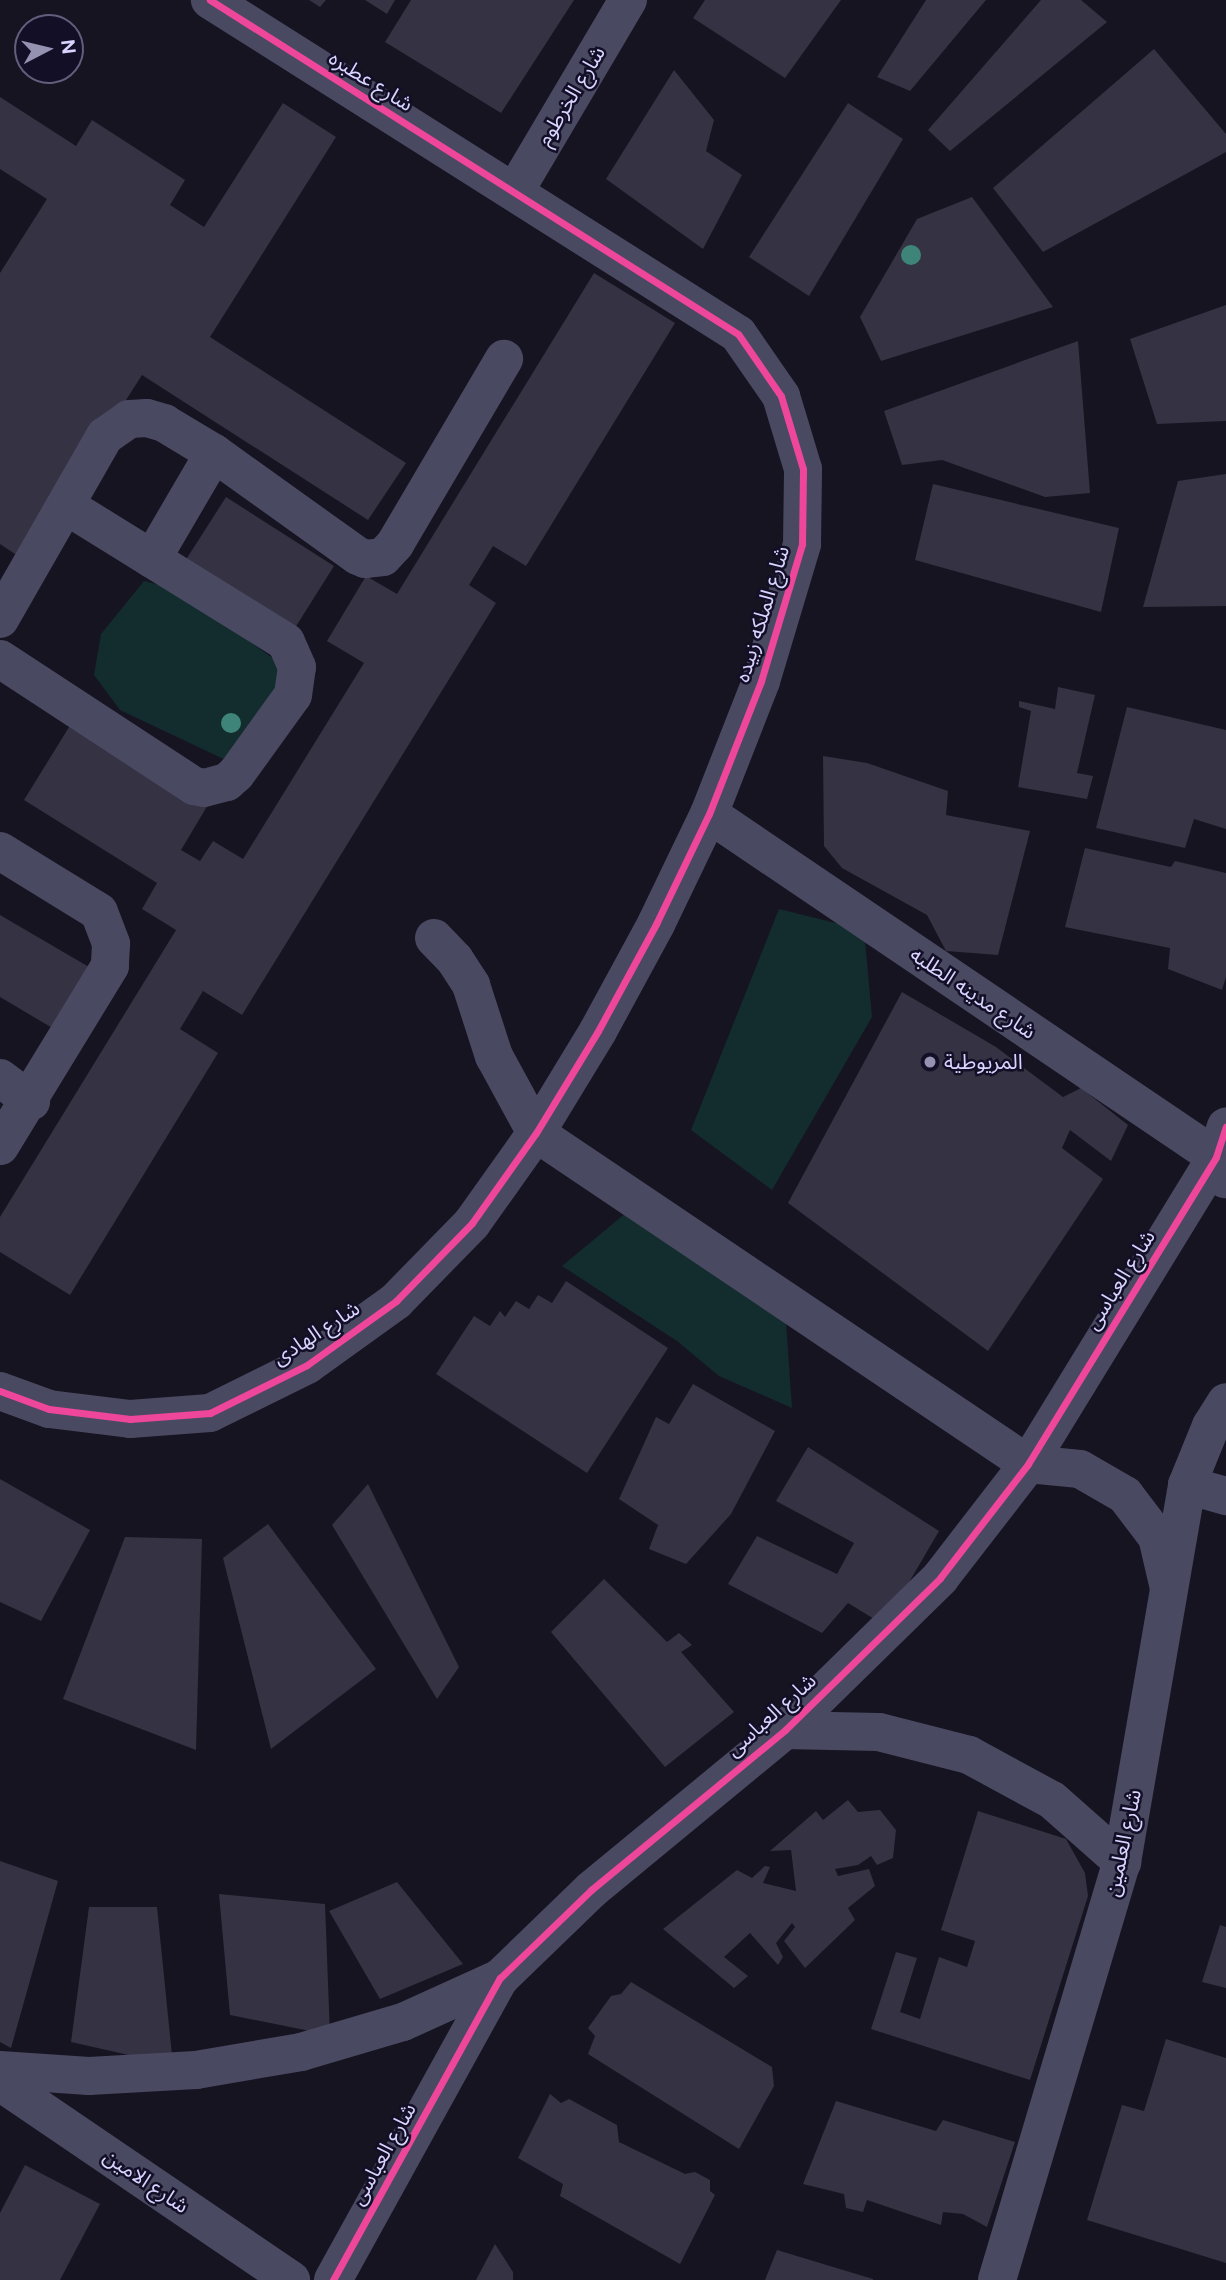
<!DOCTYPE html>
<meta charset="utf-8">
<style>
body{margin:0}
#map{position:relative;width:1226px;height:2280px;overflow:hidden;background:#161421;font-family:Figtree,"Noto Sans Arabic",sans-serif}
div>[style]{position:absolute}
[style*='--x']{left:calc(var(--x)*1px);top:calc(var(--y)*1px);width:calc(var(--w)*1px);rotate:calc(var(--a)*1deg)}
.green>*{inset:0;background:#132c2d}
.building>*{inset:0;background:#343243}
.minor>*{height:38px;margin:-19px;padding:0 19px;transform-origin:19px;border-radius:19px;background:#4a4962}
.cycleway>*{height:7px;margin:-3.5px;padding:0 3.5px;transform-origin:3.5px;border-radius:3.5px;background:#ed469a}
.trees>*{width:20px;height:20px;margin:-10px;border-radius:50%;background:#3e8478}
.dots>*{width:19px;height:19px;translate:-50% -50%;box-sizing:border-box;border:4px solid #130f26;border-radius:50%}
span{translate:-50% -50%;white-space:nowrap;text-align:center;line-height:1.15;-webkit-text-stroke:5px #130f26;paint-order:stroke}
.street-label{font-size:21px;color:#d9d4ff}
.poi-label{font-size:21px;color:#d9d4ff}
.left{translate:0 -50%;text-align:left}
.north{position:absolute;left:14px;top:14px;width:70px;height:70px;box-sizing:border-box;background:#130f26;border:2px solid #625e7d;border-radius:50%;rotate:83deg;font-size:19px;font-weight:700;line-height:28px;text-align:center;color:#d9d4ff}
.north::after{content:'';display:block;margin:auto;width:24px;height:32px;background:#9591b1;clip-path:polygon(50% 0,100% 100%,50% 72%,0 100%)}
</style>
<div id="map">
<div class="green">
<i style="clip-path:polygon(144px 581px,180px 590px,286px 668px,234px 764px,120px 710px,94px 675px,101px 634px)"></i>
<i style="clip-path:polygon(779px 909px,864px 930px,872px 1017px,772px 1190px,691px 1130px)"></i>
<i style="clip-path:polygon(627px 1212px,786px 1321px,792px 1408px,719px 1376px,677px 1341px,562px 1266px)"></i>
</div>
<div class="building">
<i style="clip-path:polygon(309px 0,326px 0,320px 7px)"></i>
<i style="clip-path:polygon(365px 0,395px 0,387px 14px)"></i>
<i style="clip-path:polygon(411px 0,574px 0,501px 113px,385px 42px)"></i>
<i style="clip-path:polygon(705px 0,841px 0,785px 78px,693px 18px)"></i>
<i style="clip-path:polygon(926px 0,986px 0,910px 91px,877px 77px)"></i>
<i style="clip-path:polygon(1041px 0,1081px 0,1107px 22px,950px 151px,928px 130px)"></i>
<i style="clip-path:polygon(1154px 49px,1226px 134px,1226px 152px,1043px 252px,993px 188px)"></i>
<i style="clip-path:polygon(674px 70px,714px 120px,706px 151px,742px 175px,703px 249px,606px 179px)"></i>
<i style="clip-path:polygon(0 97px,76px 146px,92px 120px,185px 180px,170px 205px,204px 227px,283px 103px,336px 137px,210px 337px,406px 463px,368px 520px,142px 375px,24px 560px,0 544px,0 273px,47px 199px,0 169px)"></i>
<i style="clip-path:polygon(848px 103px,903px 139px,809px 296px,749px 257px)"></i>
<i style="clip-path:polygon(972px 197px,1053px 307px,881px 361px,860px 317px,917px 219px)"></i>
<i style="clip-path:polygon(594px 273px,675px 323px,526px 566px,493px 546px,469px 585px,496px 603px,242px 1015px,203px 991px,180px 1029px,218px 1053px,70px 1295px,0 1252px,0 1217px,176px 930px,142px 909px,157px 883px,24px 800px,74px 719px,209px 803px,181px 850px,200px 861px,213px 841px,243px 859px,364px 663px,327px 641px,366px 576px,397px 594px)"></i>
<i style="clip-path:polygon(1226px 305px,1226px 421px,1157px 424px,1130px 339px)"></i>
<i style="clip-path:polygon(1078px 341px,1090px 493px,1045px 497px,942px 460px,902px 465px,884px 411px)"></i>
<i style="clip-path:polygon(1226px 474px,1226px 606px,1143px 607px,1178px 481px)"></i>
<i style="clip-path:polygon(933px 484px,1119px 528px,1101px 612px,915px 560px)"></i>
<i style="clip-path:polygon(226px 497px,334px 566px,288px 639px,180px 569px)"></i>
<i style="clip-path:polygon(1058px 687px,1095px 695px,1077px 773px,1093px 776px,1087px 799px,1018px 787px,1031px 711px,1019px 707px,1019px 701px,1055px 709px)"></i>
<i style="clip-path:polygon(1127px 707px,1226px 730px,1226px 829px,1194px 819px,1185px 848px,1096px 828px)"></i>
<i style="clip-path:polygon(823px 756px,867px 763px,948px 791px,946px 815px,1030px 831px,998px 955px,946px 951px,927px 915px,842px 868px,824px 846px)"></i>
<i style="clip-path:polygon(1085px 848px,1171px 867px,1175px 861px,1226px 873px,1226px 977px,1222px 990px,1168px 969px,1170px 948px,1065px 927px)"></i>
<i style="clip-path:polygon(0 915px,89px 967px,54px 1029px,0 997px)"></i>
<i style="clip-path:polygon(902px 992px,996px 1047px,1063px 1097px,1081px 1088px,1128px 1125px,1111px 1161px,1070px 1130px,1062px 1148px,1103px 1179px,988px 1351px,788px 1203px)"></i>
<i style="clip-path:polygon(566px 1281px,668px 1348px,587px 1473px,436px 1374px,474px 1316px,490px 1326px,500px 1311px,505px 1317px,516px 1301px,529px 1309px,538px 1295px,552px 1303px)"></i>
<i style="clip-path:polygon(693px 1384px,775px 1431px,731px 1514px,686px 1564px,649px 1549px,658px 1525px,619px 1499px,656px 1417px,669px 1424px)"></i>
<i style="clip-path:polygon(808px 1447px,939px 1531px,884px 1625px,848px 1603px,822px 1633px,728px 1584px,757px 1536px,837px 1574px,854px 1543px,776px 1501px)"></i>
<i style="clip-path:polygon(0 1479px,90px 1530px,41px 1621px,0 1602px)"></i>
<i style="clip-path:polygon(368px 1484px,459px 1667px,437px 1699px,332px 1525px)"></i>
<i style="clip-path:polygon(268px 1524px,376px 1669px,271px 1749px,223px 1558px)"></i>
<i style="clip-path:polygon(125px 1537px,202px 1539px,196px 1750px,63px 1699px)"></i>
<i style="clip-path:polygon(604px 1579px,667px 1642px,679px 1633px,692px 1645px,681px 1652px,734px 1712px,665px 1767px,551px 1632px)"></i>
<i style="clip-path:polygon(848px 1800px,858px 1812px,880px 1810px,896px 1830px,893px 1858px,877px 1865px,871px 1856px,858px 1865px,835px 1869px,838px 1876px,869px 1869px,875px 1886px,848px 1908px,855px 1920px,805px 1968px,784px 1941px,795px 1927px,792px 1923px,776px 1943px,783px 1957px,778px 1965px,750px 1933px,724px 1957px,748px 1976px,734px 1988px,663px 1929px,737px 1870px,752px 1878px,765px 1866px,770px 1867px,763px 1883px,796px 1891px,791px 1850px,770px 1851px,816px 1811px,823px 1820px)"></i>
<i style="clip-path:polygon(978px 1811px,1066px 1839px,1085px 1873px,1088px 1896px,1030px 2080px,871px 2029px,896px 1952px,917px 1958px,900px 2012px,920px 2019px,939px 1957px,967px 1967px,975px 1941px,941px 1930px)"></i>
<i style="clip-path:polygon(0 1861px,58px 1881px,11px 2048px,0 2042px)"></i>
<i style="clip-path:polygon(397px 1882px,463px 1964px,380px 1999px,329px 1911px)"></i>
<i style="clip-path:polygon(219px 1894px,325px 1904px,330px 2035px,230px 2015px)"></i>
<i style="clip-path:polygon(89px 1907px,157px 1907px,173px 2065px,71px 2042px)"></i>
<i style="clip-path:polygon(1220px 1925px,1226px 1927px,1226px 1988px,1202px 1982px)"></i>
<i style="clip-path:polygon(631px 1982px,772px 2067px,774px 2086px,739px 2149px,588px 2054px,595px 2036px,588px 2028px,611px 1996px,621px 1994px)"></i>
<i style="clip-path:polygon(1166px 2039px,1226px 2058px,1226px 2263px,1087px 2220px,1122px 2105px,1144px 2111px)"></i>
<i style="clip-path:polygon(550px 2094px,561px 2103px,569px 2099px,617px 2125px,619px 2142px,685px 2174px,695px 2172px,710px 2180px,710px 2191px,715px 2195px,680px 2264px,560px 2196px,563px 2184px,518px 2158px)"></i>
<i style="clip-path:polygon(836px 2101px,936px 2131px,943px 2120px,1015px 2142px,987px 2227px,963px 2214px,943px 2212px,941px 2225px,867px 2200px,863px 2212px,846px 2208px,844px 2194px,803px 2184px)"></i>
<i style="clip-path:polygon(25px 2165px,100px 2204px,60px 2280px,0 2280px,0 2213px)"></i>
<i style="clip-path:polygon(495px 2244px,513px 2272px,513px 2280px,476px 2280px)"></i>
<i style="clip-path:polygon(777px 2250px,873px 2279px,873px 2280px,765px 2280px)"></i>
</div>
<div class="minor">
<i style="--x:515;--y:191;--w:222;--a:-59.4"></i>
<i style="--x:152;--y:559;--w:123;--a:-59.7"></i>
<i style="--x:0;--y:619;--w:211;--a:-60.2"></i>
<i style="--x:105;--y:436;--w:29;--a:-35"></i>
<i style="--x:129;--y:419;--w:18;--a:-3"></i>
<i style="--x:147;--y:418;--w:18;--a:16"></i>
<i style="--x:164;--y:423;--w:58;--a:31"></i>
<i style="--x:214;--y:453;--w:177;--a:35.6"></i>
<i style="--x:358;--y:556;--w:8;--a:23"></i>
<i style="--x:365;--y:559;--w:18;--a:-6"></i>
<i style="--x:383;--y:557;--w:18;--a:-47"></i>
<i style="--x:395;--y:544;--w:215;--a:-59.5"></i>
<i style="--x:0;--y:659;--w:232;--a:33.2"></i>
<i style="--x:194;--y:786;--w:10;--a:11"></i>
<i style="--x:204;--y:788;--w:24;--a:-15"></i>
<i style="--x:227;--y:782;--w:12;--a:-42"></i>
<i style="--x:236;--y:774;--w:97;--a:-54.2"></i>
<i style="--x:293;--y:695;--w:28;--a:-82"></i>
<i style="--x:297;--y:667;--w:27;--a:-114"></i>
<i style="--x:286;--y:642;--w:258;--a:-148.2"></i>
<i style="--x:709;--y:814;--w:612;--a:34.08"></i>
<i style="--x:1216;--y:1157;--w:24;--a:68"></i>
<i style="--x:0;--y:851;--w:116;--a:31.6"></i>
<i style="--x:99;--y:912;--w:34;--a:69"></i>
<i style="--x:111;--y:944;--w:22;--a:93"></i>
<i style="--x:110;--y:966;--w:211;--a:121.4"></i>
<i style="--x:434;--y:938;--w:30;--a:46"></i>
<i style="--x:455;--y:960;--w:30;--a:57"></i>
<i style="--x:471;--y:985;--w:75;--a:72.1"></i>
<i style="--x:494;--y:1056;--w:88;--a:61.4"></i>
<i style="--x:536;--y:1133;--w:593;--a:33.93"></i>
<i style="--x:1028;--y:1464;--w:52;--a:5.5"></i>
<i style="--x:1080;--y:1469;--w:52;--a:30"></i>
<i style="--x:1125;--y:1495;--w:53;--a:52.7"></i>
<i style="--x:1157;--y:1537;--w:52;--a:76.8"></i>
<i style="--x:0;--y:1078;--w:39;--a:37"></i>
<i style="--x:0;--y:1391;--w:52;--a:20.2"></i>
<i style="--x:49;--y:1409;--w:82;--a:7"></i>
<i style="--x:130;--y:1419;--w:80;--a:-4.3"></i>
<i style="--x:210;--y:1413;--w:108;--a:-26.3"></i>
<i style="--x:307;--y:1365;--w:110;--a:-35.7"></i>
<i style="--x:396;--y:1301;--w:109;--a:-45.7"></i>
<i style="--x:472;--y:1223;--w:110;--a:-54.6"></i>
<i style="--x:536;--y:1133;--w:119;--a:-58.7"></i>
<i style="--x:598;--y:1031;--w:122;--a:-61.5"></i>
<i style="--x:656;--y:924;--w:122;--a:-64.3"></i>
<i style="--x:709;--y:814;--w:143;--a:-68.6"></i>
<i style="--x:761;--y:681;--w:143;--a:-73.3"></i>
<i style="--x:802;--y:544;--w:75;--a:-89.2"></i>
<i style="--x:803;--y:469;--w:76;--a:-106.8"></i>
<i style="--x:781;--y:396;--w:75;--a:-124.7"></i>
<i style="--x:738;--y:334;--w:625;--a:-147.68"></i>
<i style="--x:1187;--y:1485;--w:41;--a:15.8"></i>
<i style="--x:785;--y:1730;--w:94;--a:1.2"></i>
<i style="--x:879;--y:1732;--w:93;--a:14.3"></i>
<i style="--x:969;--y:1755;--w:94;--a:28.5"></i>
<i style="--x:1052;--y:1800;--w:94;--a:41.5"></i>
<i style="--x:0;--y:2070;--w:89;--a:3.9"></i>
<i style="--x:89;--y:2076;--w:107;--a:-3.2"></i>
<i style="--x:196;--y:2070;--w:107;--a:-9.7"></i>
<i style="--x:301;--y:2052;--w:106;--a:-16.4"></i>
<i style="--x:403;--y:2022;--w:107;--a:-24.4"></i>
<i style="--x:0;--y:2082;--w:352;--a:34.2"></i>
<i style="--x:333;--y:2280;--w:345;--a:-61.1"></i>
<i style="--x:500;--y:1978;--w:127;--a:-44"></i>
<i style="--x:591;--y:1890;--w:251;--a:-39.5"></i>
<i style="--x:785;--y:1730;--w:217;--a:-44.4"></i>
<i style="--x:940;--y:1578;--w:144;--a:-52.3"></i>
<i style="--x:1028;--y:1464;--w:360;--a:-58.5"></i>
<i style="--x:1216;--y:1157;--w:32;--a:-72"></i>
<i style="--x:997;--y:2280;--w:436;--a:-73.4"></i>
<i style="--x:1122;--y:1862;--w:383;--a:-80.2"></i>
<i style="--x:1187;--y:1485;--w:64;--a:-67.9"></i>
<i style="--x:1211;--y:1426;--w:28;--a:-58"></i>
</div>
<div class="cycleway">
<i style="--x:0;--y:1391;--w:52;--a:20.2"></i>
<i style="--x:49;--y:1409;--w:82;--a:7"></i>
<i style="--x:130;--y:1419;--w:80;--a:-4.3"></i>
<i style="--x:210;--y:1413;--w:108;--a:-26.3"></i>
<i style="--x:307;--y:1365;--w:110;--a:-35.7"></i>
<i style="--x:396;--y:1301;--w:109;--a:-45.7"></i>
<i style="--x:472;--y:1223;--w:110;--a:-54.6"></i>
<i style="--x:536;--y:1133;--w:119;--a:-58.7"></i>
<i style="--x:598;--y:1031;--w:122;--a:-61.5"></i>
<i style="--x:656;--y:924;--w:122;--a:-64.3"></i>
<i style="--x:709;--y:814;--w:143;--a:-68.6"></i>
<i style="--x:761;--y:681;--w:143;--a:-73.3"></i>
<i style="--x:802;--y:544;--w:75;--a:-89.2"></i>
<i style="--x:803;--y:469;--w:76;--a:-106.8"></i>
<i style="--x:781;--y:396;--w:75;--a:-124.7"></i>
<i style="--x:738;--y:334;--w:625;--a:-147.68"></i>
<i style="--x:333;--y:2280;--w:345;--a:-61.1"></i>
<i style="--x:500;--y:1978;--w:127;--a:-44"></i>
<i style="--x:591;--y:1890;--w:251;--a:-39.5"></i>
<i style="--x:785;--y:1730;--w:217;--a:-44.4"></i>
<i style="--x:940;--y:1578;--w:144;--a:-52.3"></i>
<i style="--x:1028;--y:1464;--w:360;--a:-58.5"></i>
<i style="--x:1216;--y:1157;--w:32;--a:-72"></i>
</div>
<div class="trees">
<i style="left:911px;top:255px"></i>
<i style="left:231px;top:723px"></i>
</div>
<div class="dots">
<i style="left:930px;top:1062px;background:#9591b1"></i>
</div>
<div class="street-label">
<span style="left:371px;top:81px;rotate:32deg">شارع عطبره</span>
<span style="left:571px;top:96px;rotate:-59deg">شارع الخرطوم</span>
<span style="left:762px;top:614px;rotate:-73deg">شارع الملكه زبيده</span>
<span style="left:973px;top:993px;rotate:34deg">شارع مدينه الطلبه</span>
<span style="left:1120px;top:1280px;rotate:-58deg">شارع العباسى</span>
<span style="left:316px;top:1333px;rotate:-33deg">شارع الهادى</span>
<span style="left:771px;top:1715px;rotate:-42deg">شارع العباسى</span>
<span style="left:1123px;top:1843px;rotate:-78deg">شارع العلمين</span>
<span style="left:383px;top:2154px;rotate:-61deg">شارع العباسى</span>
<span style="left:146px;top:2181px;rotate:34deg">شارع الامين</span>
</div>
<div class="poi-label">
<span class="left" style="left:944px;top:1062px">المريوطية</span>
</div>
<div class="north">N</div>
</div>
